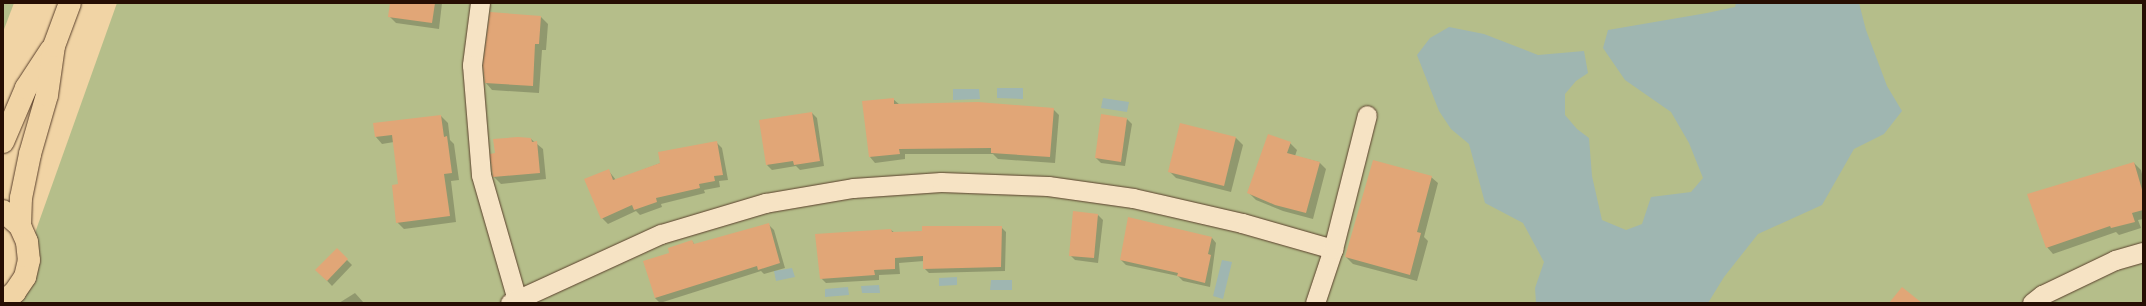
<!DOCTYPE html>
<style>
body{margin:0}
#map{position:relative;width:2146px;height:306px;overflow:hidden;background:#f1d4a5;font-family:"IM FELL Great Primer",serif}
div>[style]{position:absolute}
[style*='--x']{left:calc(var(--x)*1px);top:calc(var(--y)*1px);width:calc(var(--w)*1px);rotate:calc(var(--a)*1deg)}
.green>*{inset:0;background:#b5be8a}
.water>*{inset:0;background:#9fb6b1}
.shadow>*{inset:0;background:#0003}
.building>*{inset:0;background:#e1a677}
.roads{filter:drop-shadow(0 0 1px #5a402c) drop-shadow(0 0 1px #5a402c)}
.minor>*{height:19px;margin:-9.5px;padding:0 9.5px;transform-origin:9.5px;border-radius:9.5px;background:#f6e3c4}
.primary>*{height:22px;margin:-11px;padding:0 11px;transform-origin:11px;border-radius:11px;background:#f1d4a5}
span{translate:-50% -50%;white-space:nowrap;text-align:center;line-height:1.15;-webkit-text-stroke:3.5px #f6e3c4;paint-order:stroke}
.frame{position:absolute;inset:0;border:4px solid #270e03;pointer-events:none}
</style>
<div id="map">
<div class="green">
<i style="clip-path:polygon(3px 3px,14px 3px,3px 32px)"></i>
<i style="clip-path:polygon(117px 3px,2143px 3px,2143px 303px,10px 303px)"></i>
</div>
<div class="water">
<i style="clip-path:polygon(1736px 3px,1859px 3px,1866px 30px,1887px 86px,1902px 111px,1884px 134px,1854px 149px,1822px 205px,1758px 234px,1724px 277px,1708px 303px,1536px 303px,1535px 288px,1544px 262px,1523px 223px,1485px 203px,1469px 144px,1451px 129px,1439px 111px,1417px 55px,1430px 38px,1449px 27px,1484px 34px,1538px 55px,1584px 51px,1588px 73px,1576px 81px,1565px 94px,1565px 115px,1577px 129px,1589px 138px,1592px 176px,1602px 220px,1626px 230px,1642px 224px,1651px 197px,1691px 192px,1703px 178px,1689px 143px,1671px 112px,1625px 80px,1603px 48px,1608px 30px,1707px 13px,1735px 7px)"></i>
<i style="clip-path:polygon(997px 88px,1023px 88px,1023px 99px,997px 98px)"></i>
<i style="clip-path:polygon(953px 89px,979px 89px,980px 99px,953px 100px)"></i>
<i style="clip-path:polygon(1103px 98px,1129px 102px,1127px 112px,1101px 108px)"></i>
<i style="clip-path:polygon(1222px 260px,1232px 262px,1223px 299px,1213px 296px)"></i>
<i style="clip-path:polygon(792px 268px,795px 277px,776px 281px,774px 271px)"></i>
<i style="clip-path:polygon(957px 277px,957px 285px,939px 286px,939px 278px)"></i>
<i style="clip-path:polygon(991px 280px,1012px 280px,1012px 290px,990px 290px)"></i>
<i style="clip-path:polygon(879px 285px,880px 293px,862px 293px,861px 286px)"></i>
<i style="clip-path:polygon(848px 287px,849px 295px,825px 297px,825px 289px)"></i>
</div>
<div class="shadow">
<i style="clip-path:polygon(391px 3px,442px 3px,439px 29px,396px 23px,389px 16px)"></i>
<i style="clip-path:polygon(541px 17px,548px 24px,546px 50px,542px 50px,539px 93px,492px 90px,486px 83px)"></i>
<i style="clip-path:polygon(893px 99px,900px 105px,1053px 109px,1059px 115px,1055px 163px,998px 159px,993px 154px,905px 154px,905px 159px,875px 163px,870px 157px)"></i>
<i style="clip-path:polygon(812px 113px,817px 118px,824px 166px,800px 170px,796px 166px,772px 170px,767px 165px)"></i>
<i style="clip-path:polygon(441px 116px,448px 123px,450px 140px,454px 144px,459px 180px,451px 181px,456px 222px,404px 229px,397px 222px,399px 185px,394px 142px,382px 144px,376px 137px,374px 124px)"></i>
<i style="clip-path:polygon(1127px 119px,1132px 124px,1125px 166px,1101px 163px,1096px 158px)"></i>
<i style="clip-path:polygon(1181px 124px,1236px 138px,1243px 145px,1231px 192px,1176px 178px,1169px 171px)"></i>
<i style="clip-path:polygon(531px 139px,543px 149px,546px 179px,501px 184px,494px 177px)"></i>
<i style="clip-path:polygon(716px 142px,722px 148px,728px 180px,719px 181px,720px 187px,704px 190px,705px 193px,661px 204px,662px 207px,640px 215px,636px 211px,608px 224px,602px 218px,608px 170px,616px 180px)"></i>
<i style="clip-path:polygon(1290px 143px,1297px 150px,1295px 156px,1319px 162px,1326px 169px,1313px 219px,1283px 211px,1256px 200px,1249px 193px)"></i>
<i style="clip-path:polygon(2134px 163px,2141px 170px,2143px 178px,2143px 219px,2138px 220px,2141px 228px,2119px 235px,2116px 232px,2053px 254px,2047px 247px)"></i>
<i style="clip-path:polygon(1431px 177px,1438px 183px,1424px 237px,1428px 241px,1417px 281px,1353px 264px,1346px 257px)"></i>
<i style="clip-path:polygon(1098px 215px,1103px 220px,1098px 263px,1075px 260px,1070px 255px)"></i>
<i style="clip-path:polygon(769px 225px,774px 230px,785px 268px,764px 274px,761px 271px,660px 303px,655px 298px,671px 254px,692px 241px,695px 245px)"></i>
<i style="clip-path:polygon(1001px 227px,1006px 232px,1005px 271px,929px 273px,924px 268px,924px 261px,899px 263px,900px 274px,879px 275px,879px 280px,826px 283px,821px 278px,891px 230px,895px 233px)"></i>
<i style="clip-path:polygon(1212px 238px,1216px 243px,1210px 287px,1183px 281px,1178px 276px,1126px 265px,1121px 260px)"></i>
<i style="clip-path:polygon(337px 250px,352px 265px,332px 286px,317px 270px)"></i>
<i style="clip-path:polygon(355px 293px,364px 303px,339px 303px)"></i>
</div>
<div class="building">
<i style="clip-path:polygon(390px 3px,435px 3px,432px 23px,388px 17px)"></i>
<i style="clip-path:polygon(490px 12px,541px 16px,539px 44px,535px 44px,533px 86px,485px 83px,483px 65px)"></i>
<i style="clip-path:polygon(894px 98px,894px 104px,978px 102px,1054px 108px,1050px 157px,991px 153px,991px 148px,899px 149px,900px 154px,869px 157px,862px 101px)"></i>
<i style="clip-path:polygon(812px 112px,820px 161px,794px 165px,793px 161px,766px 165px,759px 120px)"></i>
<i style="clip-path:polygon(1101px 114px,1127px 118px,1121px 162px,1095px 158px)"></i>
<i style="clip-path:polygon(441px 115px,444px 137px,447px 136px,452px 173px,444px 174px,450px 216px,396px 223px,392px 185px,398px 184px,392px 135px,375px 137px,373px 123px)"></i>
<i style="clip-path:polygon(1180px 123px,1236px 137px,1224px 186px,1168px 172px)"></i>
<i style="clip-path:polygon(1268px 134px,1291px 142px,1287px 153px,1320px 162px,1306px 213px,1275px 205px,1247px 193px)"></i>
<i style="clip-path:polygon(518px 137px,531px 138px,532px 142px,537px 141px,540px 173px,493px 177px,490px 154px,495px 153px,493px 139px)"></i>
<i style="clip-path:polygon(717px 141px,723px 175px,714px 176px,715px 181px,699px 184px,700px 188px,656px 198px,657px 202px,634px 210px,632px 205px,601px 219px,584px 179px,609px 169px,613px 180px,660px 163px,658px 152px)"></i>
<i style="clip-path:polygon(1373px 160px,1432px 176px,1417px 232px,1421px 233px,1410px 275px,1345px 257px)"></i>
<i style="clip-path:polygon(2134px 162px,2143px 193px,2143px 210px,2132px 213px,2135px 222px,2111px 228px,2110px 226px,2046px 248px,2027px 194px)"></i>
<i style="clip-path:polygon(1073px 211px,1098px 214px,1094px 258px,1069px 256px)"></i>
<i style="clip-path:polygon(1128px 217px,1212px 237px,1208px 254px,1211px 255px,1205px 283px,1177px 276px,1178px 273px,1120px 260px)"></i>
<i style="clip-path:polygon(769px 223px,780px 263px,758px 270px,757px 266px,655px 298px,643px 261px,669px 253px,668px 248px,692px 240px,694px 244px)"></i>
<i style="clip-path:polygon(922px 226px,1002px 226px,1001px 267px,923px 269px,923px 256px,895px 258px,895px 269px,874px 270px,875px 275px,820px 279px,815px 234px,891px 229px,892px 232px,922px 231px)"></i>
<i style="clip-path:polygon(337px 248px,348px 259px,327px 281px,315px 270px)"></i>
<i style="clip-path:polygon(1902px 287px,1922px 303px,1889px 303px)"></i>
</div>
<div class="roads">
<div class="minor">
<i style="--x:480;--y:3;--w:63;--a:97.4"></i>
<i style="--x:472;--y:65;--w:110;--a:85.3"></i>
<i style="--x:481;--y:175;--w:133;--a:73.9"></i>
<i style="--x:510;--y:303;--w:166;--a:-24.6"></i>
<i style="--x:661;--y:234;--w:109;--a:-16.6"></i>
<i style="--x:765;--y:203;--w:89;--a:-9.7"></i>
<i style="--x:853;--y:188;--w:88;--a:-3.9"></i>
<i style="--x:941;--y:182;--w:107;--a:2.1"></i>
<i style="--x:1048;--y:186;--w:86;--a:8"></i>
<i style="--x:1133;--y:198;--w:112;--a:12.9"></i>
<i style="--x:1242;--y:223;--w:95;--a:15.9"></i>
<i style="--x:1315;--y:303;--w:57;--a:-71.6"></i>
<i style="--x:1333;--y:249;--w:138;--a:-75.8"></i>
<i style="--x:2032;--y:303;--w:13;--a:-39"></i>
<i style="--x:2042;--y:295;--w:81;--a:-25.6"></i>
<i style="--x:2115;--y:260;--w:29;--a:-16"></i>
</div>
<div class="primary">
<i style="--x:3;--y:142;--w:59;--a:-66.9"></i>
<i style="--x:26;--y:88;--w:45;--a:-56.7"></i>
<i style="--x:3;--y:211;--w:23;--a:41"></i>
<i style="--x:20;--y:226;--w:17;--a:66"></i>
<i style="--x:27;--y:242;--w:18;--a:84"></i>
<i style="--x:29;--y:260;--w:17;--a:103"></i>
<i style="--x:25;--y:277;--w:18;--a:124"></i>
<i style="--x:15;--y:292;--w:16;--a:140"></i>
<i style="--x:20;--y:226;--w:28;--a:-88"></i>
<i style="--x:21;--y:198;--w:45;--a:-78.4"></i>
<i style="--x:30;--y:154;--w:61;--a:-73.9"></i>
<i style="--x:47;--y:95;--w:49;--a:-81.9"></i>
<i style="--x:54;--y:46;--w:46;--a:-69.6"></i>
</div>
</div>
<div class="frame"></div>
</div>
